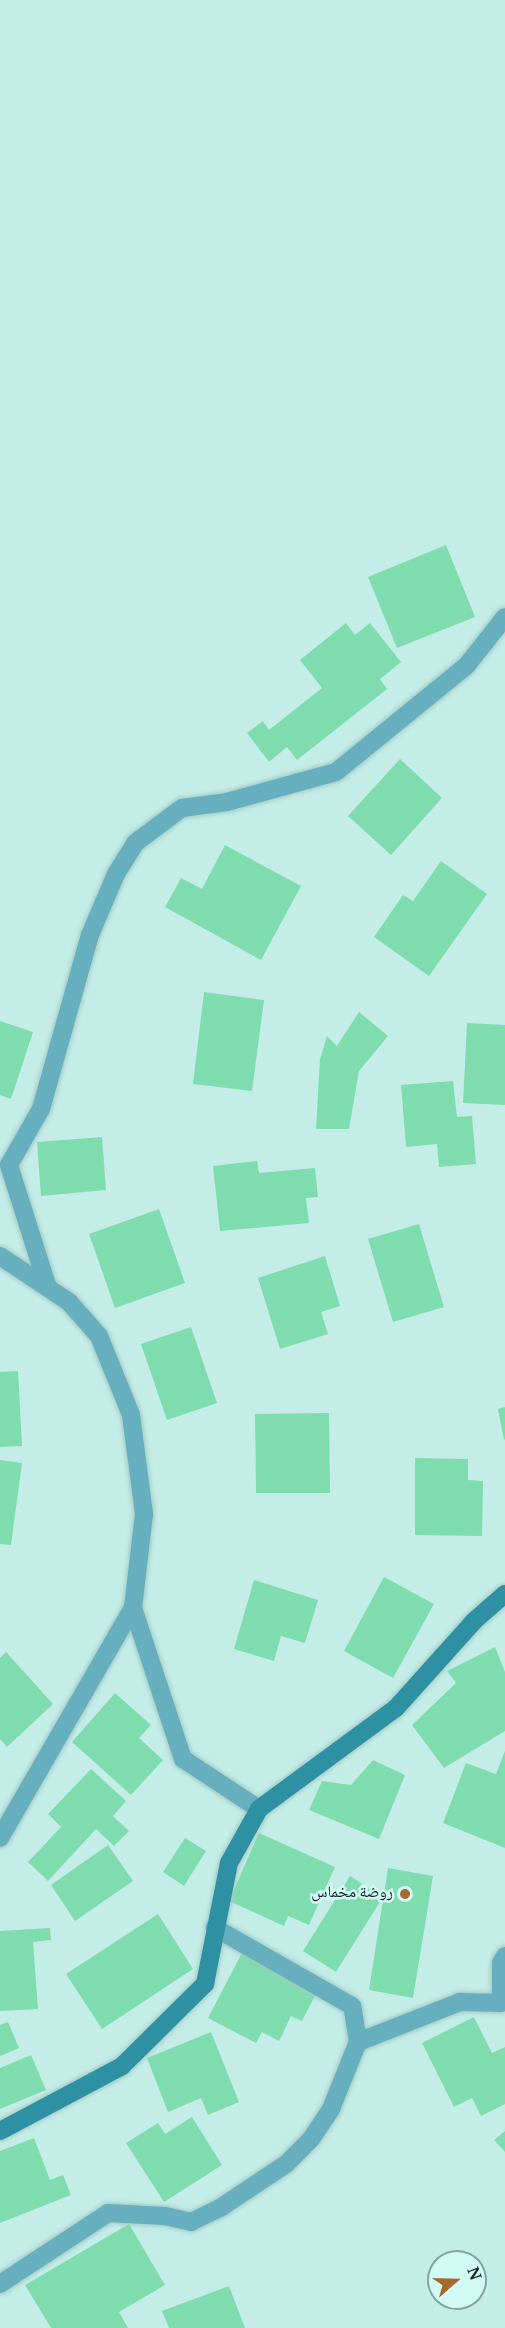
<!DOCTYPE html>
<meta charset="utf-8">
<style>
body{margin:0}
#map{position:relative;width:505px;height:2328px;overflow:hidden;background:#c4ede8;font-family:Georgia,"Noto Naskh Arabic",serif}
div>[style]{position:absolute}
[style*='--x']{left:calc(var(--x)*1px);top:calc(var(--y)*1px);width:calc(var(--w)*1px);rotate:calc(var(--a)*1deg)}
.building>*{inset:0;background:#7fdcaf}
.roads{filter:drop-shadow(0 0 2px #a4c9c4) drop-shadow(0 0 2px #a4c9c4)}
.street>*{height:18px;margin:-9px;padding:0 9px;transform-origin:9px;border-radius:9px;background:#65afbe}
.secondary>*{height:18px;margin:-9px;padding:0 9px;transform-origin:9px;border-radius:9px;background:#2d91a3}
.dots>*{width:16px;height:16px;translate:-50% -50%;box-sizing:border-box;border:3px solid #d1faf5;border-radius:50%}
span{translate:-50% -50%;white-space:nowrap;text-align:center;line-height:1.15;-webkit-text-stroke:5px #d1faf5;paint-order:stroke}
.poi-label{font-size:16px;color:#142422}
.right{translate:-100% -50%;text-align:right}
.north{position:absolute;left:427px;top:2250px;width:60px;height:60px;box-sizing:border-box;background:#d1faf5;border:2px solid #85a4a1;border-radius:50%;rotate:70deg;font-size:16px;font-weight:700;line-height:24px;text-align:center;color:#142422}
.north::after{content:'';display:block;margin:auto;width:21px;height:27px;background:#a86930;clip-path:polygon(50% 0,100% 100%,50% 72%,0 100%)}
</style>
<div id="map">
<div class="building">
<i style="clip-path:polygon(446px 545px,475px 617px,397px 648px,368px 577px)"></i>
<i style="clip-path:polygon(346px 623px,355px 635px,370px 623px,401px 662px,380px 679px,387px 689px,297px 760px,287px 747px,269px 762px,247px 733px,263px 721px,269px 730px,322px 688px,300px 660px)"></i>
<i style="clip-path:polygon(400px 759px,442px 798px,391px 855px,348px 816px)"></i>
<i style="clip-path:polygon(225px 845px,301px 886px,261px 960px,165px 907px,181px 878px,202px 889px)"></i>
<i style="clip-path:polygon(441px 861px,487px 894px,429px 976px,374px 937px,403px 895px,413px 901px)"></i>
<i style="clip-path:polygon(204px 992px,264px 1000px,252px 1091px,193px 1084px)"></i>
<i style="clip-path:polygon(359px 1012px,388px 1036px,359px 1071px,349px 1129px,316px 1129px,320px 1059px,327px 1036px,337px 1046px)"></i>
<i style="clip-path:polygon(0 1021px,33px 1032px,11px 1099px,0 1095px)"></i>
<i style="clip-path:polygon(467px 1023px,505px 1025px,505px 1105px,463px 1103px)"></i>
<i style="clip-path:polygon(453px 1081px,457px 1117px,472px 1116px,476px 1164px,439px 1167px,437px 1144px,406px 1147px,401px 1085px)"></i>
<i style="clip-path:polygon(102px 1137px,106px 1190px,41px 1196px,37px 1142px)"></i>
<i style="clip-path:polygon(257px 1161px,259px 1173px,315px 1168px,318px 1197px,306px 1198px,309px 1223px,220px 1231px,213px 1166px)"></i>
<i style="clip-path:polygon(159px 1209px,185px 1283px,115px 1308px,89px 1234px)"></i>
<i style="clip-path:polygon(419px 1224px,444px 1307px,393px 1322px,368px 1239px)"></i>
<i style="clip-path:polygon(325px 1256px,340px 1306px,321px 1312px,328px 1334px,280px 1349px,258px 1278px)"></i>
<i style="clip-path:polygon(191px 1327px,217px 1403px,167px 1420px,141px 1344px)"></i>
<i style="clip-path:polygon(18px 1371px,22px 1446px,0 1447px,0 1372px)"></i>
<i style="clip-path:polygon(505px 1407px,505px 1439px,504px 1440px,498px 1409px)"></i>
<i style="clip-path:polygon(329px 1413px,330px 1493px,256px 1493px,255px 1414px)"></i>
<i style="clip-path:polygon(415px 1458px,468px 1459px,468px 1480px,483px 1481px,482px 1536px,415px 1535px)"></i>
<i style="clip-path:polygon(0 1460px,22px 1463px,11px 1545px,0 1544px)"></i>
<i style="clip-path:polygon(384px 1577px,434px 1604px,393px 1678px,344px 1651px)"></i>
<i style="clip-path:polygon(254px 1580px,318px 1600px,305px 1643px,281px 1636px,274px 1661px,234px 1649px)"></i>
<i style="clip-path:polygon(495px 1647px,505px 1672px,505px 1731px,444px 1768px,412px 1725px,456px 1683px,447px 1671px)"></i>
<i style="clip-path:polygon(6px 1652px,53px 1704px,7px 1747px,0 1739px,0 1658px)"></i>
<i style="clip-path:polygon(115px 1693px,151px 1725px,139px 1738px,163px 1760px,131px 1795px,72px 1742px)"></i>
<i style="clip-path:polygon(505px 1751px,505px 1848px,443px 1823px,466px 1763px,496px 1774px)"></i>
<i style="clip-path:polygon(373px 1760px,405px 1775px,379px 1839px,309px 1810px,322px 1781px,351px 1785px)"></i>
<i style="clip-path:polygon(91px 1769px,126px 1801px,113px 1816px,129px 1831px,114px 1846px,96px 1829px,48px 1881px,28px 1862px,61px 1827px,48px 1814px)"></i>
<i style="clip-path:polygon(259px 1833px,335px 1867px,309px 1925px,288px 1916px,284px 1926px,229px 1901px)"></i>
<i style="clip-path:polygon(185px 1838px,206px 1851px,184px 1886px,163px 1872px)"></i>
<i style="clip-path:polygon(108px 1845px,133px 1881px,75px 1921px,51px 1885px)"></i>
<i style="clip-path:polygon(388px 1868px,433px 1876px,413px 1998px,369px 1990px)"></i>
<i style="clip-path:polygon(350px 1876px,383px 1897px,336px 1972px,303px 1951px)"></i>
<i style="clip-path:polygon(158px 1914px,193px 1969px,102px 2029px,66px 1974px)"></i>
<i style="clip-path:polygon(50px 1928px,51px 1940px,33px 1942px,38px 2009px,0 2011px,0 1931px)"></i>
<i style="clip-path:polygon(243px 1951px,318px 1990px,302px 2021px,291px 2016px,279px 2041px,262px 2032px,256px 2043px,208px 2018px)"></i>
<i style="clip-path:polygon(474px 2017px,492px 2053px,505px 2047px,505px 2104px,481px 2116px,472px 2098px,454px 2107px,422px 2043px)"></i>
<i style="clip-path:polygon(8px 2022px,19px 2048px,0 2056px,0 2025px)"></i>
<i style="clip-path:polygon(211px 2032px,239px 2102px,208px 2115px,201px 2098px,168px 2112px,147px 2058px)"></i>
<i style="clip-path:polygon(31px 2055px,46px 2090px,0 2109px,0 2068px)"></i>
<i style="clip-path:polygon(192px 2117px,222px 2165px,164px 2202px,126px 2143px,158px 2123px,165px 2134px)"></i>
<i style="clip-path:polygon(505px 2131px,505px 2152px,494px 2140px)"></i>
<i style="clip-path:polygon(34px 2138px,50px 2180px,63px 2175px,71px 2195px,0 2223px,0 2151px)"></i>
<i style="clip-path:polygon(129px 2224px,165px 2285px,119px 2312px,128px 2328px,51px 2328px,25px 2285px)"></i>
<i style="clip-path:polygon(229px 2286px,245px 2328px,169px 2328px,162px 2311px)"></i>
</div>
<div class="roads">
<div class="street">
<i style="--x:0;--y:1256;--w:83;--a:33.7"></i>
<i style="--x:69;--y:1302;--w:45;--a:48.6"></i>
<i style="--x:99;--y:1336;--w:85;--a:67.9"></i>
<i style="--x:131;--y:1415;--w:100;--a:82.5"></i>
<i style="--x:144;--y:1514;--w:95;--a:96.7"></i>
<i style="--x:133;--y:1608;--w:159;--a:71.7"></i>
<i style="--x:183;--y:1759;--w:91;--a:33.3"></i>
<i style="--x:47;--y:1285;--w:126;--a:-107.6"></i>
<i style="--x:9;--y:1165;--w:64;--a:-60.3"></i>
<i style="--x:41;--y:1109;--w:181;--a:-74.3"></i>
<i style="--x:90;--y:935;--w:66;--a:-66.9"></i>
<i style="--x:116;--y:874;--w:36;--a:-58"></i>
<i style="--x:135;--y:843;--w:59;--a:-36.7"></i>
<i style="--x:182;--y:808;--w:45;--a:-7.6"></i>
<i style="--x:227;--y:802;--w:113;--a:-15.4"></i>
<i style="--x:336;--y:772;--w:169;--a:-39.2"></i>
<i style="--x:467;--y:665;--w:61;--a:-51.6"></i>
<i style="--x:0;--y:1838;--w:266;--a:-60"></i>
<i style="--x:358;--y:2042;--w:110;--a:-21.4"></i>
<i style="--x:460;--y:2002;--w:41;--a:1.4"></i>
<i style="--x:501;--y:2003;--w:40;--a:-90"></i>
<i style="--x:501;--y:1963;--w:8;--a:-60"></i>
<i style="--x:0;--y:2284;--w:129;--a:-33.3"></i>
<i style="--x:108;--y:2213;--w:57;--a:3"></i>
<i style="--x:165;--y:2216;--w:27;--a:13"></i>
<i style="--x:191;--y:2222;--w:32;--a:-26"></i>
<i style="--x:220;--y:2208;--w:79;--a:-33.7"></i>
<i style="--x:286;--y:2164;--w:35;--a:-45"></i>
<i style="--x:311;--y:2139;--w:36;--a:-56"></i>
<i style="--x:331;--y:2109;--w:72;--a:-68.1"></i>
<i style="--x:358;--y:2042;--w:36;--a:-99"></i>
<i style="--x:352;--y:2006;--w:158;--a:-150.3"></i>
</div>
<div class="secondary">
<i style="--x:0;--y:2131;--w:138;--a:-28"></i>
<i style="--x:122;--y:2066;--w:117;--a:-44.7"></i>
<i style="--x:205;--y:1984;--w:123;--a:-78.8"></i>
<i style="--x:229;--y:1863;--w:62;--a:-60.9"></i>
<i style="--x:259;--y:1809;--w:170;--a:-36.4"></i>
<i style="--x:396;--y:1708;--w:117;--a:-48.1"></i>
<i style="--x:474;--y:1621;--w:41;--a:-41.1"></i>
</div>
</div>
<div class="dots">
<i style="left:405px;top:1894px;background:#a86930"></i>
</div>
<div class="poi-label">
<span class="right" style="left:393px;top:1894px">روضة مخماس</span>
</div>
<div class="north">N</div>
</div>
